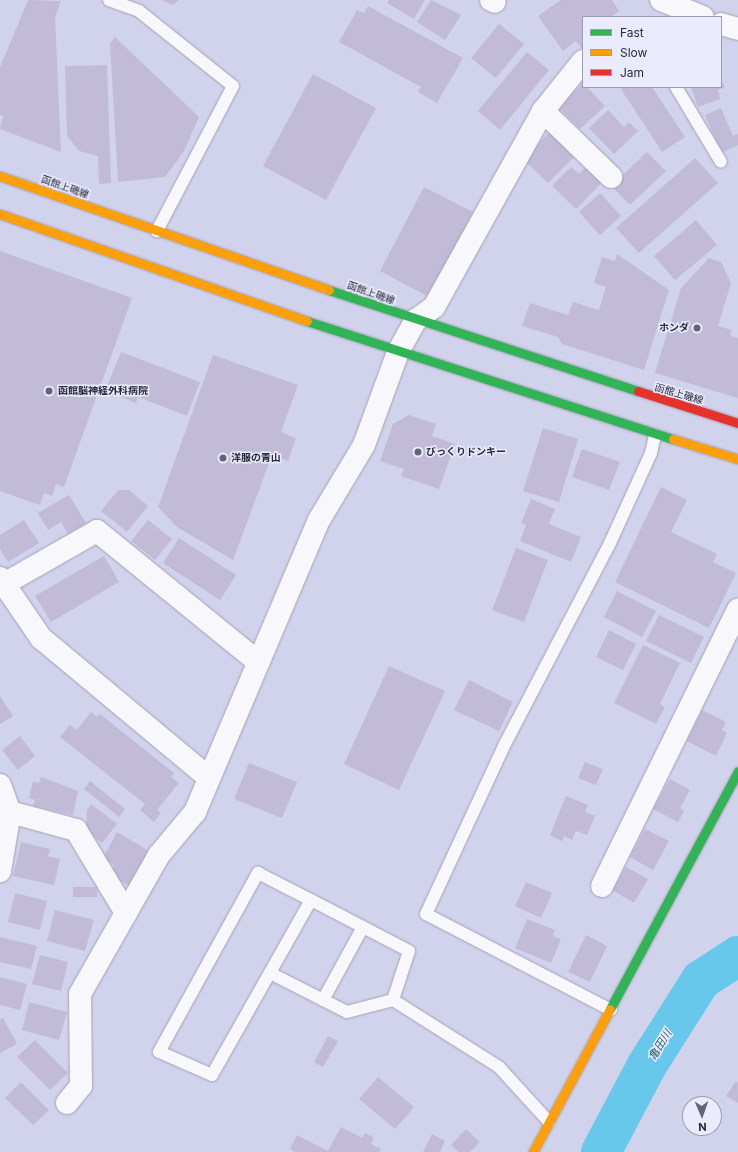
<!DOCTYPE html>
<meta charset="utf-8">
<style>
body{margin:0}
#map{position:relative;width:738px;height:1152px;overflow:hidden;background:#d1d2ec;font-family:Inter,"Noto Sans JP",sans-serif}
div>[style]{position:absolute}
[style*='--x']{left:calc(var(--x)*1px);top:calc(var(--y)*1px);width:calc(var(--w)*1px);rotate:calc(var(--a)*1deg)}
.river>*{height:40px;margin:-20px;padding:0 20px;transform-origin:20px;border-radius:20px;background:#67c8eb}
.building>*{inset:0;background:#c2bbd7}
.roads{filter:drop-shadow(0 0 1px #a3a3b7) drop-shadow(0 0 1px #a3a3b7)}
.lane>*{height:12px;margin:-6px;padding:0 6px;transform-origin:6px;border-radius:6px;background:#f8f8fc}
.street>*{height:22px;margin:-11px;padding:0 11px;transform-origin:11px;border-radius:11px;background:#f8f8fc}
.fast>*{height:9px;margin:-4.5px;padding:0 4.5px;transform-origin:4.5px;border-radius:4.5px;background:#30b455}
.slow>*{height:9px;margin:-4.5px;padding:0 4.5px;transform-origin:4.5px;border-radius:4.5px;background:#ff9f0a}
.jam>*{height:9px;margin:-4.5px;padding:0 4.5px;transform-origin:4.5px;border-radius:4.5px;background:#e5322d}
.dots>*{width:11px;height:11px;translate:-50% -50%;box-sizing:border-box;border:2px solid #eaebff;border-radius:50%}
span{translate:-50% -50%;white-space:nowrap;text-align:center;line-height:1.15;-webkit-text-stroke:3px #eaebff;paint-order:stroke}
.street-label{font-size:10px;color:#28293b}
.poi-label{font-size:10px;color:#28293b;font-weight:700}
.right{translate:-100% -50%;text-align:right}
.left{translate:0 -50%;text-align:left}
.water-label{font-size:11px;color:#295f70;font-style:italic}
.legend{position:absolute;left:582px;top:16px;width:140px;height:72px;box-sizing:border-box;background:#eaebff;border:1px solid #9c9db1;margin:0;padding:5px 7px;list-style:none;font-size:12px;color:#28293b}
.legend li{display:flex;align-items:center;gap:8px;height:20px}
.legend b{width:20px;border:1px solid #9c9db1}
.north{position:absolute;left:682px;top:1096px;width:40px;height:40px;box-sizing:border-box;background:#eaebff;border:1px solid #9c9db1;border-radius:50%;rotate:178deg;font-size:11px;font-weight:700;line-height:16px;text-align:center;color:#28293b}
.north::after{content:'';display:block;margin:auto;width:14px;height:18px;background:#636479;clip-path:polygon(50% 0,100% 100%,50% 72%,0 100%)}
</style>
<div id="map">
<div class="river">
<i style="--x:601;--y:1152;--w:98;--a:-62.1"></i>
<i style="--x:647;--y:1065;--w:101;--a:-57.6"></i>
<i style="--x:701;--y:980;--w:44;--a:-33"></i>
</div>
<div class="building">
<i style="clip-path:polygon(28px 0,61px 1px,55px 17px,61px 152px,0 129px,3px 116px,0 115px,0 67px)"></i>
<i style="clip-path:polygon(161px 0,179px 0,173px 5px)"></i>
<i style="clip-path:polygon(389px 0,425px 0,414px 19px,387px 3px)"></i>
<i style="clip-path:polygon(431px 0,461px 15px,445px 40px,417px 22px)"></i>
<i style="clip-path:polygon(561px 0,612px 0,619px 11px,611px 17px,583px 17px,583px 50px,576px 41px,563px 51px,538px 16px)"></i>
<i style="clip-path:polygon(368px 6px,463px 58px,437px 103px,418px 92px,421px 87px,339px 42px,357px 10px,364px 13px)"></i>
<i style="clip-path:polygon(499px 24px,524px 44px,496px 78px,471px 58px)"></i>
<i style="clip-path:polygon(115px 37px,199px 117px,184px 151px,165px 177px,118px 182px,110px 43px)"></i>
<i style="clip-path:polygon(527px 52px,549px 70px,500px 130px,478px 111px)"></i>
<i style="clip-path:polygon(107px 65px,111px 183px,99px 184px,98px 156px,79px 151px,67px 136px,65px 66px)"></i>
<i style="clip-path:polygon(313px 74px,376px 108px,326px 200px,263px 166px)"></i>
<i style="clip-path:polygon(721px 81px,725px 87px,718px 90px,720px 99px,698px 107px,691px 87px,721px 87px)"></i>
<i style="clip-path:polygon(583px 83px,605px 106px,580px 129px,558px 107px)"></i>
<i style="clip-path:polygon(624px 87px,652px 87px,685px 137px,662px 152px,621px 89px)"></i>
<i style="clip-path:polygon(721px 108px,733px 136px,738px 134px,738px 145px,721px 153px,705px 115px)"></i>
<i style="clip-path:polygon(608px 110px,624px 127px,629px 122px,638px 131px,614px 154px,589px 128px)"></i>
<i style="clip-path:polygon(550px 132px,574px 157px,548px 183px,526px 162px,531px 151px)"></i>
<i style="clip-path:polygon(647px 152px,666px 171px,630px 205px,611px 186px)"></i>
<i style="clip-path:polygon(695px 158px,718px 183px,639px 253px,616px 228px)"></i>
<i style="clip-path:polygon(589px 164px,604px 180px,576px 209px,552px 186px,571px 167px,579px 174px)"></i>
<i style="clip-path:polygon(424px 187px,473px 212px,429px 297px,380px 271px)"></i>
<i style="clip-path:polygon(600px 193px,621px 216px,600px 235px,579px 212px)"></i>
<i style="clip-path:polygon(696px 220px,717px 245px,675px 280px,654px 256px)"></i>
<i style="clip-path:polygon(0 251px,132px 298px,64px 487px,56px 484px,52px 496px,44px 493px,40px 505px,0 491px)"></i>
<i style="clip-path:polygon(617px 254px,669px 290px,644px 370px,562px 344px,558px 337px,522px 326px,530px 303px,568px 315px,573px 302px,599px 310px,606px 287px,594px 283px,602px 257px,615px 261px)"></i>
<i style="clip-path:polygon(709px 258px,721px 262px,731px 283px,718px 326px,732px 330px,730px 336px,738px 338px,738px 398px,655px 373px,681px 288px)"></i>
<i style="clip-path:polygon(121px 352px,200px 382px,187px 416px,138px 397px,136px 403px,105px 391px)"></i>
<i style="clip-path:polygon(213px 355px,298px 385px,281px 432px,296px 438px,288px 461px,272px 455px,233px 560px,177px 527px,158px 507px)"></i>
<i style="clip-path:polygon(409px 415px,436px 424px,432px 436px,455px 444px,439px 489px,401px 476px,404px 469px,380px 461px,393px 424px)"></i>
<i style="clip-path:polygon(543px 428px,578px 439px,559px 502px,523px 491px)"></i>
<i style="clip-path:polygon(582px 449px,620px 462px,609px 490px,572px 477px)"></i>
<i style="clip-path:polygon(661px 487px,687px 500px,671px 532px,717px 554px,713px 562px,736px 573px,709px 628px,615px 582px)"></i>
<i style="clip-path:polygon(118px 490px,129px 490px,148px 506px,127px 532px,101px 511px)"></i>
<i style="clip-path:polygon(69px 495px,86px 523px,68px 534px,61px 522px,48px 530px,38px 513px)"></i>
<i style="clip-path:polygon(531px 499px,555px 509px,549px 524px,581px 537px,571px 562px,520px 541px,526px 525px,521px 523px)"></i>
<i style="clip-path:polygon(24px 520px,39px 543px,8px 562px,0 549px,0 535px)"></i>
<i style="clip-path:polygon(148px 520px,172px 539px,155px 560px,131px 541px)"></i>
<i style="clip-path:polygon(179px 538px,236px 575px,220px 600px,163px 563px)"></i>
<i style="clip-path:polygon(516px 548px,548px 560px,524px 622px,492px 610px)"></i>
<i style="clip-path:polygon(104px 556px,119px 582px,51px 622px,35px 596px)"></i>
<i style="clip-path:polygon(617px 591px,656px 611px,642px 637px,604px 617px)"></i>
<i style="clip-path:polygon(659px 615px,704px 637px,691px 663px,646px 641px)"></i>
<i style="clip-path:polygon(609px 630px,636px 644px,623px 670px,596px 657px)"></i>
<i style="clip-path:polygon(643px 645px,680px 663px,660px 704px,665px 707px,656px 724px,614px 703px)"></i>
<i style="clip-path:polygon(389px 666px,445px 691px,399px 790px,344px 764px)"></i>
<i style="clip-path:polygon(469px 680px,513px 702px,499px 731px,454px 710px)"></i>
<i style="clip-path:polygon(0 696px,13px 716px,0 724px)"></i>
<i style="clip-path:polygon(702px 710px,726px 722px,722px 730px,727px 733px,716px 756px,687px 741px)"></i>
<i style="clip-path:polygon(91px 712px,97px 717px,100px 714px,174px 773px,171px 777px,179px 783px,157px 810px,161px 813px,154px 822px,140px 810px,145px 804px,60px 737px,70px 725px,77px 730px)"></i>
<i style="clip-path:polygon(20px 736px,35px 756px,18px 770px,2px 750px)"></i>
<i style="clip-path:polygon(585px 762px,603px 769px,596px 785px,578px 778px)"></i>
<i style="clip-path:polygon(249px 763px,297px 782px,282px 818px,234px 799px)"></i>
<i style="clip-path:polygon(41px 777px,78px 791px,73px 815px,33px 806px,35px 800px,29px 798px,33px 782px,39px 783px)"></i>
<i style="clip-path:polygon(670px 779px,690px 790px,680px 808px,684px 811px,678px 822px,653px 809px)"></i>
<i style="clip-path:polygon(90px 781px,125px 809px,119px 817px,84px 789px)"></i>
<i style="clip-path:polygon(566px 796px,588px 805px,585px 812px,595px 816px,587px 835px,576px 831px,572px 840px,564px 836px,562px 841px,550px 835px)"></i>
<i style="clip-path:polygon(91px 804px,117px 824px,102px 843px,86px 831px,87px 810px)"></i>
<i style="clip-path:polygon(645px 829px,669px 841px,653px 870px,630px 857px)"></i>
<i style="clip-path:polygon(117px 832px,149px 851px,129px 886px,114px 877px,116px 873px,111px 870px,114px 865px,103px 858px)"></i>
<i style="clip-path:polygon(21px 842px,50px 849px,48px 856px,60px 859px,54px 885px,13px 876px)"></i>
<i style="clip-path:polygon(626px 867px,648px 879px,634px 903px,612px 890px)"></i>
<i style="clip-path:polygon(526px 882px,552px 893px,541px 918px,515px 906px)"></i>
<i style="clip-path:polygon(73px 887px,97px 887px,97px 897px,73px 897px)"></i>
<i style="clip-path:polygon(15px 893px,47px 901px,40px 930px,8px 922px)"></i>
<i style="clip-path:polygon(55px 910px,94px 920px,85px 951px,47px 941px)"></i>
<i style="clip-path:polygon(527px 919px,555px 930px,553px 936px,561px 939px,551px 963px,515px 948px)"></i>
<i style="clip-path:polygon(586px 935px,607px 946px,590px 982px,568px 972px)"></i>
<i style="clip-path:polygon(0 937px,37px 946px,31px 969px,0 962px)"></i>
<i style="clip-path:polygon(40px 955px,68px 962px,61px 991px,32px 984px)"></i>
<i style="clip-path:polygon(0 977px,27px 984px,20px 1010px,0 1005px)"></i>
<i style="clip-path:polygon(29px 1002px,67px 1012px,59px 1040px,22px 1030px)"></i>
<i style="clip-path:polygon(3px 1018px,17px 1044px,0 1053px,0 1019px)"></i>
<i style="clip-path:polygon(328px 1036px,338px 1041px,323px 1067px,314px 1062px)"></i>
<i style="clip-path:polygon(35px 1040px,68px 1073px,50px 1090px,17px 1057px)"></i>
<i style="clip-path:polygon(378px 1077px,414px 1107px,395px 1129px,359px 1099px)"></i>
<i style="clip-path:polygon(736px 1081px,738px 1083px,738px 1103px,726px 1096px)"></i>
<i style="clip-path:polygon(21px 1082px,49px 1110px,33px 1125px,5px 1098px)"></i>
<i style="clip-path:polygon(341px 1127px,362px 1138px,365px 1133px,374px 1138px,371px 1144px,381px 1149px,379px 1152px,295px 1152px,290px 1149px,297px 1135px,328px 1151px)"></i>
<i style="clip-path:polygon(466px 1129px,480px 1142px,470px 1152px,458px 1152px,451px 1145px)"></i>
<i style="clip-path:polygon(432px 1134px,445px 1141px,440px 1152px,423px 1152px)"></i>
</div>
<div class="roads">
<div class="lane">
<i style="--x:109;--y:0;--w:32;--a:20"></i>
<i style="--x:139;--y:11;--w:120;--a:38.6"></i>
<i style="--x:233;--y:86;--w:164;--a:117.7"></i>
<i style="--x:676;--y:87;--w:87;--a:59"></i>
<i style="--x:311;--y:900;--w:201;--a:119.5"></i>
<i style="--x:212;--y:1075;--w:58;--a:-156.5"></i>
<i style="--x:159;--y:1052;--w:205;--a:-61.1"></i>
<i style="--x:258;--y:873;--w:59;--a:27"></i>
<i style="--x:311;--y:900;--w:110;--a:27.5"></i>
<i style="--x:409;--y:951;--w:52;--a:108.1"></i>
<i style="--x:393;--y:1000;--w:125;--a:32.3"></i>
<i style="--x:499;--y:1067;--w:74;--a:47.7"></i>
<i style="--x:270;--y:973;--w:86;--a:26.9"></i>
<i style="--x:347;--y:1012;--w:48;--a:-14.6"></i>
<i style="--x:323;--y:1000;--w:83;--a:-61.3"></i>
<i style="--x:611;--y:1010;--w:208;--a:-152.6"></i>
<i style="--x:426;--y:914;--w:187;--a:-65.1"></i>
<i style="--x:505;--y:744;--w:227;--a:-62.4"></i>
<i style="--x:610;--y:543;--w:99;--a:-65.5"></i>
<i style="--x:651;--y:453;--w:18;--a:-77"></i>
</div>
<div class="street">
<i style="--x:491;--y:0;--w:4;--a:27"></i>
<i style="--x:661;--y:0;--w:45;--a:22"></i>
<i style="--x:721;--y:24;--w:18;--a:16"></i>
<i style="--x:543;--y:111;--w:95;--a:44.1"></i>
<i style="--x:0;--y:578;--w:73;--a:55.7"></i>
<i style="--x:41;--y:638;--w:217;--a:39.8"></i>
<i style="--x:4;--y:584;--w:107;--a:-29.7"></i>
<i style="--x:97;--y:531;--w:208;--a:39.1"></i>
<i style="--x:0;--y:785;--w:29;--a:70"></i>
<i style="--x:10;--y:812;--w:60;--a:99.6"></i>
<i style="--x:0;--y:814;--w:10;--a:-11"></i>
<i style="--x:10;--y:812;--w:68;--a:15.3"></i>
<i style="--x:76;--y:830;--w:97;--a:58.9"></i>
<i style="--x:602;--y:886;--w:308;--a:-63.8"></i>
<i style="--x:67;--y:1103;--w:22;--a:-51"></i>
<i style="--x:81;--y:1086;--w:92;--a:-90.6"></i>
<i style="--x:80;--y:994;--w:160;--a:-60.4"></i>
<i style="--x:159;--y:855;--w:56;--a:-50.1"></i>
<i style="--x:195;--y:812;--w:317;--a:-67"></i>
<i style="--x:319;--y:520;--w:87;--a:-59"></i>
<i style="--x:364;--y:445;--w:99;--a:-69.9"></i>
<i style="--x:398;--y:352;--w:37;--a:-61"></i>
<i style="--x:416;--y:320;--w:22;--a:-36"></i>
<i style="--x:434;--y:307;--w:224;--a:-60.9"></i>
<i style="--x:543;--y:111;--w:64;--a:-51.3"></i>
</div>
<div class="fast">
<i style="--x:329;--y:290;--w:325;--a:18.1"></i>
<i style="--x:307;--y:321;--w:385;--a:17.9"></i>
<i style="--x:610;--y:1009;--w:270;--a:-61.7"></i>
</div>
<div class="slow">
<i style="--x:0;--y:176;--w:348;--a:19.1"></i>
<i style="--x:0;--y:214;--w:325;--a:19.2"></i>
<i style="--x:673;--y:439;--w:68;--a:17.1"></i>
<i style="--x:533;--y:1152;--w:162;--a:-61.7"></i>
</div>
<div class="jam">
<i style="--x:638;--y:391;--w:105;--a:17.7"></i>
</div>
</div>
<div class="dots">
<i style="left:697px;top:328px;background:#636479"></i>
<i style="left:49px;top:391px;background:#636479"></i>
<i style="left:418px;top:452px;background:#636479"></i>
<i style="left:223px;top:458px;background:#636479"></i>
</div>
<div class="street-label">
<span style="left:65px;top:187px;rotate:19deg">函館上磯線</span>
<span style="left:371px;top:293px;rotate:19deg">函館上磯線</span>
<span style="left:679px;top:394px;rotate:16deg">函館上磯線</span>
</div>
<div class="poi-label">
<span class="right" style="left:689px;top:328px">ホンダ</span>
<span class="left" style="left:58px;top:391px">函館脳神経外科病院</span>
<span class="left" style="left:426px;top:452px">びっくりドンキー</span>
<span class="left" style="left:231px;top:458px">洋服の青山</span>
</div>
<div class="water-label">
<span style="left:660px;top:1045px;rotate:-58deg">亀田川</span>
</div>
<ul class="legend">
<li><b style="height:5px;background:#30b455"></b>Fast</li>
<li><b style="height:5px;background:#ff9f0a"></b>Slow</li>
<li><b style="height:5px;background:#e5322d"></b>Jam</li>
</ul>
<div class="north">N</div>
</div>
